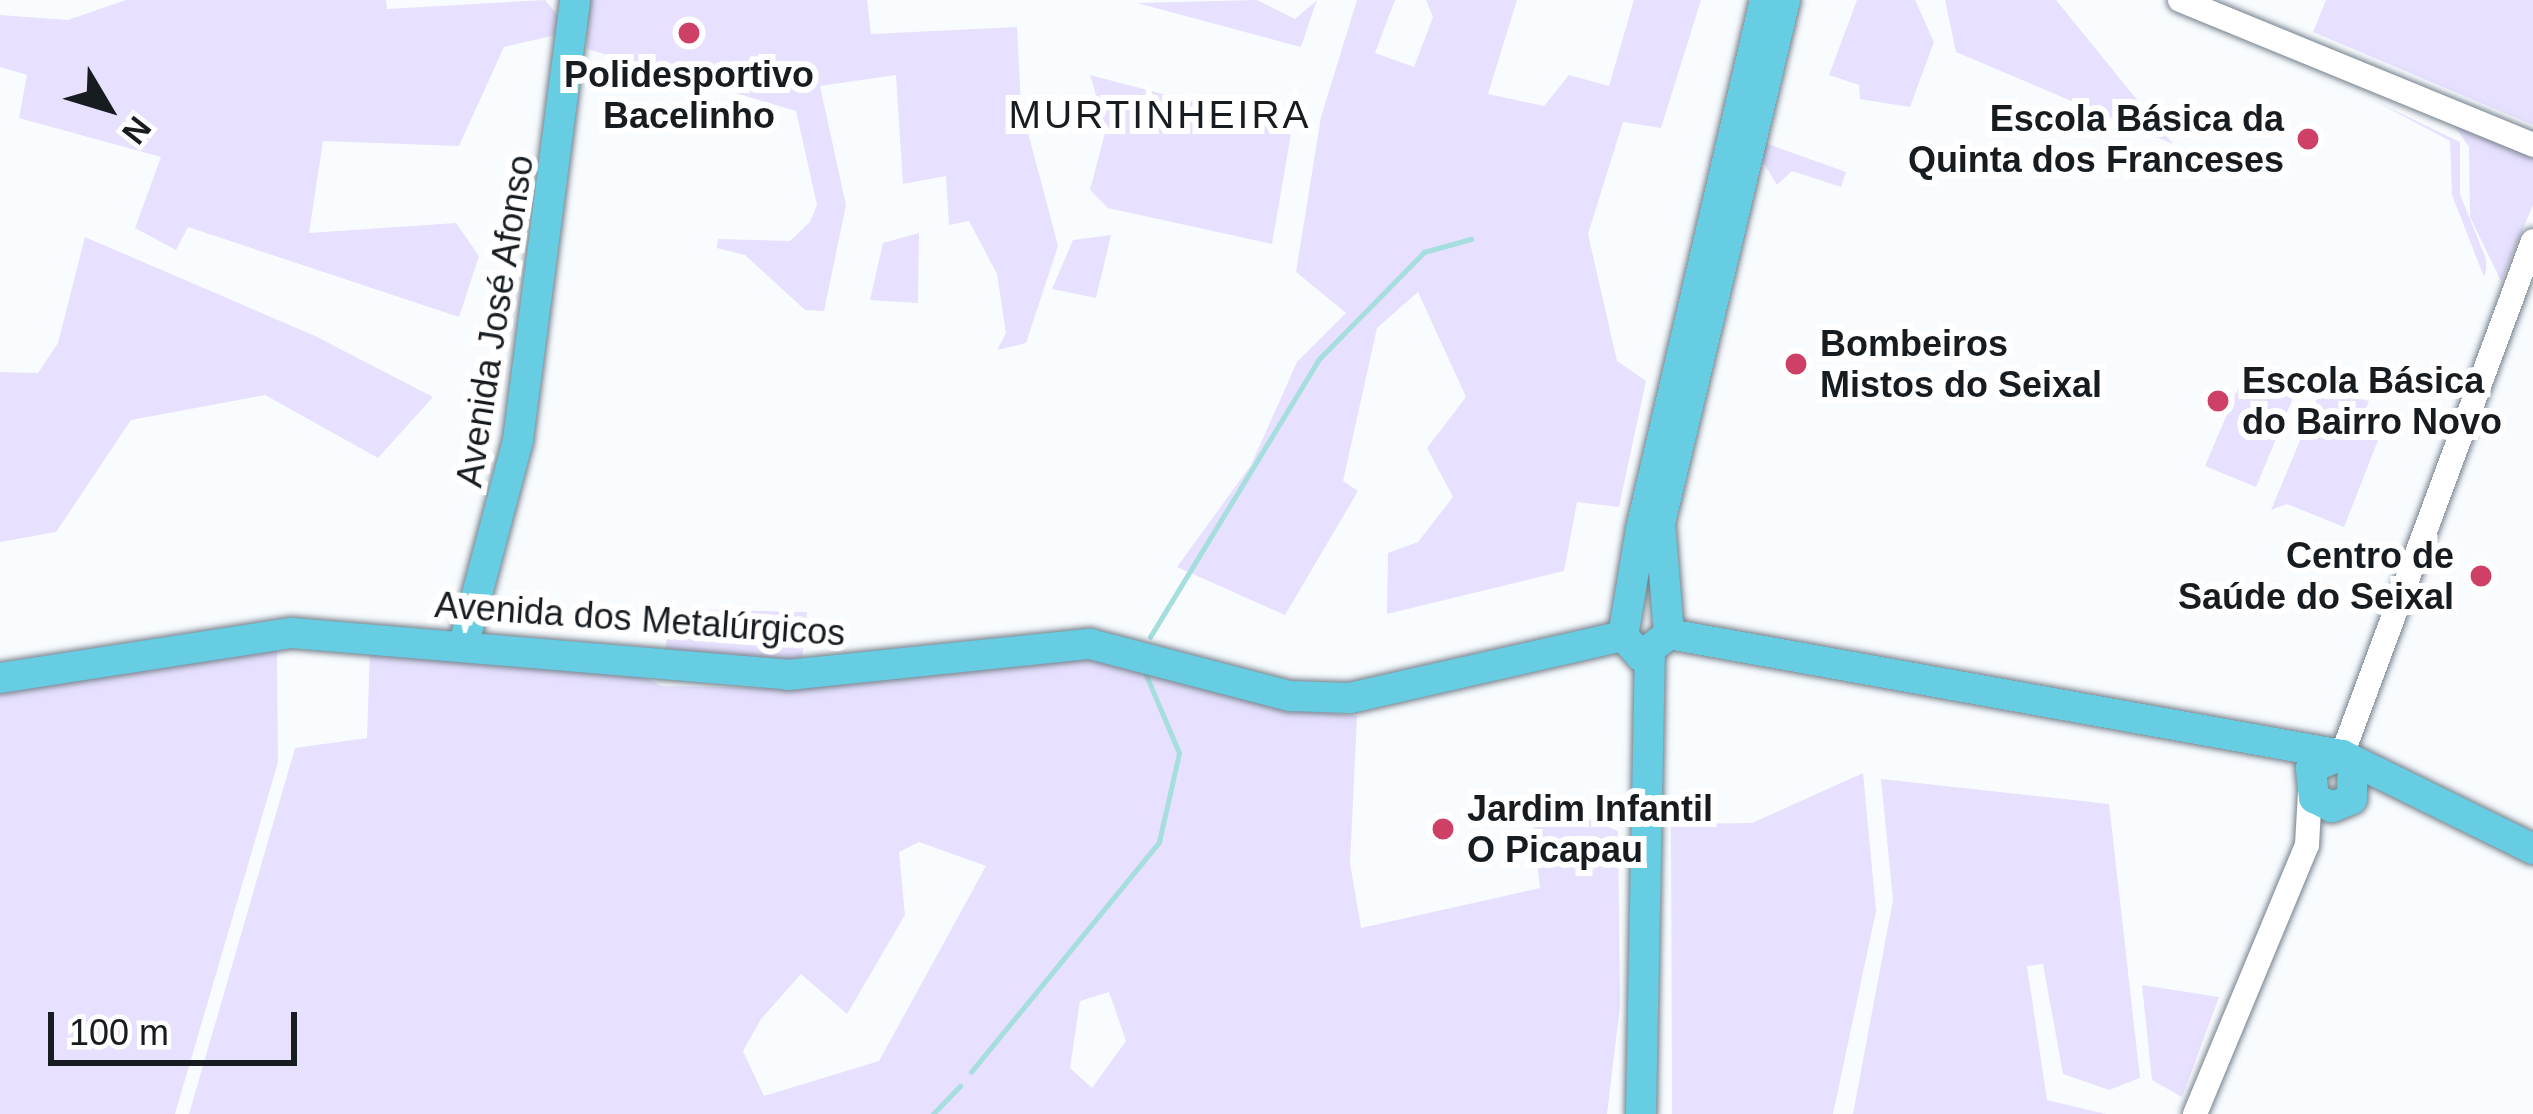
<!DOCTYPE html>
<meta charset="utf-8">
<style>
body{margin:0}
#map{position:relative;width:2533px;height:1114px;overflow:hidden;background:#f9fcff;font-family:Arial,sans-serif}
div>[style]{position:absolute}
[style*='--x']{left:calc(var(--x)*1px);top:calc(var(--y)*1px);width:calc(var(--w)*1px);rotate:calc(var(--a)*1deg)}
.green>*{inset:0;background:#e7e0ff}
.stream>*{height:4.5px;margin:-2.25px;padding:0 2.25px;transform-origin:2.25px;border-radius:2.25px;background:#a6dede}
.roads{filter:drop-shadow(0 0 3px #75818c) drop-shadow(0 0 3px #75818c)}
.minor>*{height:24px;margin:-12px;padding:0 12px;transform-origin:12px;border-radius:12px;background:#fff}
.major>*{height:30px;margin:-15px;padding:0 15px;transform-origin:15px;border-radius:15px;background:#66cde3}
.dots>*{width:33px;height:33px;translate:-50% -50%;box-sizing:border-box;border:6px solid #fff;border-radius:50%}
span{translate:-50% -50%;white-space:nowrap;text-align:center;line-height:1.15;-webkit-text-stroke:12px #fff;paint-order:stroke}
.poi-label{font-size:36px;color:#171c20;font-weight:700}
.right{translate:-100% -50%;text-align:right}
.left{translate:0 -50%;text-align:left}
.street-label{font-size:36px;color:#171c20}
.neighbourhood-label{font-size:39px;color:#171c20;letter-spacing:3px}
.north{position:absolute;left:48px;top:48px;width:120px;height:120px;-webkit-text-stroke:9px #fff;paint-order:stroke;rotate:128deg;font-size:33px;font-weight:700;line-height:48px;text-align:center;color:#171c20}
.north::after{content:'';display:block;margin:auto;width:42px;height:54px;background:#171c20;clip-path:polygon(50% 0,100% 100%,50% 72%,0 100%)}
.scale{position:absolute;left:48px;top:1012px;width:249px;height:54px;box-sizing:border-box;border:6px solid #171c20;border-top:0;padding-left:15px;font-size:36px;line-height:42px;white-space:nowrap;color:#171c20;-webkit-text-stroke:9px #fff;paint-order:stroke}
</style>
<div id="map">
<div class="green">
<i style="clip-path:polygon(126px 0,386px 0,387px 9px,545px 0,561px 19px,556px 35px,504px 47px,459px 146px,323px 141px,309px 233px,456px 223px,479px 256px,459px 317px,188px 227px,176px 250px,135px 228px,161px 157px,19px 118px,27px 75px,0 67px,0 15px,68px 20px)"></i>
<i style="clip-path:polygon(588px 0,867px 0,871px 34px,1017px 27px,1021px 106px,1058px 246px,1026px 343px,997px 350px,1006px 333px,997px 274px,969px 221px,949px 225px,946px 176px,903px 184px,896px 75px,820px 86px,846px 205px,824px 311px,805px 310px,745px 255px,717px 248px,718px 239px,790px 241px,810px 222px,817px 205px,796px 111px,587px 49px)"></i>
<i style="clip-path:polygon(1257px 0,1295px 19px,1317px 0,1301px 47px,1137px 3px)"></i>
<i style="clip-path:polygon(1357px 0,1395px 0,1375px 53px,1414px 67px,1433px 17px,1426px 0,1517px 0,1488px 94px,1544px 106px,1569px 75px,1609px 86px,1634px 0,1701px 0,1661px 128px,1623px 122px,1588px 234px,1617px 361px,1646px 381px,1619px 507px,1577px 502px,1564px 571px,1387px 614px,1388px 553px,1418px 542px,1453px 497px,1427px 448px,1466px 397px,1418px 292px,1377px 328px,1343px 481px,1358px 491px,1285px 615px,1177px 567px,1251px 465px,1297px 362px,1346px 313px,1296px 272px,1321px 117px)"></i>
<i style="clip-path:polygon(1857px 0,1915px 0,1934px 42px,1910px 107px,1860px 99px,1859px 85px,1829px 75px)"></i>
<i style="clip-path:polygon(1945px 0,2056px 0,2173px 144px,1956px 52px)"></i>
<i style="clip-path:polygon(2326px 0,2533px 0,2533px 125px,2313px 32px)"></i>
<i style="clip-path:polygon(1090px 75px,1292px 128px,1272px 244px,1108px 208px,1090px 190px,1106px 129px)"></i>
<i style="clip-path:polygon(2373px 100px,2460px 142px,2460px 194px,2486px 259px,2486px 270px,2484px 277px,2452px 195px,2450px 141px)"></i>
<i style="clip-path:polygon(2453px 124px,2533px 157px,2533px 205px,2501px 281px,2470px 217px,2469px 147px)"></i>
<i style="clip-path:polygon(1765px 143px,1846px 172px,1841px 187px,1792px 171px,1777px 185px,1758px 154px)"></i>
<i style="clip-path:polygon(919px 233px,918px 303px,870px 300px,883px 243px)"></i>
<i style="clip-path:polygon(1111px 235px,1096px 298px,1052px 289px,1073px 240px)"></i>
<i style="clip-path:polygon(85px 237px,315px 336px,433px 397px,378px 458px,265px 395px,131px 420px,56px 532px,0 542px,0 372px,38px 373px,58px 343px)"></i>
<i style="clip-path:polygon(2248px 365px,2298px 386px,2256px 487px,2205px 466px)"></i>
<i style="clip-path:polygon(2321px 390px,2369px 401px,2365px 411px,2386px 420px,2344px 527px,2287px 504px,2271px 510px)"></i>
<i style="clip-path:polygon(671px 609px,807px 612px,802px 661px,665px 652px)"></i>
<i style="clip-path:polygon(evenodd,370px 649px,637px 674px,662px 686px,787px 688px,1091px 656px,1284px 709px,1357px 716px,1350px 863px,1361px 928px,1540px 888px,1530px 795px,1618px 831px,1620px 1006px,1607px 1114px,189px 1114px,295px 748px,367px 738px,370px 649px,919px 842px,986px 866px,879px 1061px,764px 1096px,743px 1051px,761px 1019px,801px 974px,847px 1014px,905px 915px,899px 852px,919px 842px,370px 649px,1109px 992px,1126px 1041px,1092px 1088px,1070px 1068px,1080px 1001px,1109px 992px)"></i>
<i style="clip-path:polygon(277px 650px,278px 762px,175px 1114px,0 1114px,0 693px)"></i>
<i style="clip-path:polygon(1863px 773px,1876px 911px,1833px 1114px,1672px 1114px,1671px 824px,1752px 823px)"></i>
<i style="clip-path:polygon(1881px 779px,2109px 804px,2140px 1078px,2109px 1090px,2063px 1074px,2043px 964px,2027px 966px,2047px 1100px,2106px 1114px,1853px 1114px,1893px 900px)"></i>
<i style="clip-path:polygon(2142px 985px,2219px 997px,2182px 1097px,2152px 1080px)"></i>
</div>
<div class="stream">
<i style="--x:1150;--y:637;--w:325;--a:-58.7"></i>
<i style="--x:1319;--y:359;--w:150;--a:-45.5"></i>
<i style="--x:1424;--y:252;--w:49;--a:-15.5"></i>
<i style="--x:971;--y:1072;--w:297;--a:-50.7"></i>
<i style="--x:1159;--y:842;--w:91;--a:-77.3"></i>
<i style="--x:1179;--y:753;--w:87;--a:-113"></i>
<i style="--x:933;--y:1114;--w:39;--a:-46"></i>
</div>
<div class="roads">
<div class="minor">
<i style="--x:2180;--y:0;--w:382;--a:22.3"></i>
<i style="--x:2342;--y:755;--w:548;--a:-69.62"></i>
<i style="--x:2195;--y:1114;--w:291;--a:-67.4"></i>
<i style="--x:2307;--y:845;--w:53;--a:-86.8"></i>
</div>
<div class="major">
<i style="--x:1765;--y:0;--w:543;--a:103.19"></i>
<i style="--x:1641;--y:529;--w:109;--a:99.5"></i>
<i style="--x:1623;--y:636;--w:27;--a:48"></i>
<i style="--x:1641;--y:656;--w:36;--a:-38"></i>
<i style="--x:1669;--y:634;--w:111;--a:-94.6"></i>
<i style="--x:1660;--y:523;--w:538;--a:-76.56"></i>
<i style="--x:1669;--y:634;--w:678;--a:10.2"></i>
<i style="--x:463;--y:647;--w:214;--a:-75.1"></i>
<i style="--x:518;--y:440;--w:444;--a:-82.6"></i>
<i style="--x:0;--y:678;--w:295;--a:-8.8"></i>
<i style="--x:292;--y:633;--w:498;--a:4.8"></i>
<i style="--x:788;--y:675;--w:304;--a:-5.9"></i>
<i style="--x:1090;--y:644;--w:207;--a:14.6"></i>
<i style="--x:1290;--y:696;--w:60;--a:1.9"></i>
<i style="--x:1350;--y:698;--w:280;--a:-12.8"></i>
<i style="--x:2353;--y:763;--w:36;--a:92"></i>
<i style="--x:2352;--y:799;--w:22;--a:158"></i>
<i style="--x:2332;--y:807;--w:20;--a:-153"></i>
<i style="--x:2314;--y:798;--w:30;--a:-96"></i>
<i style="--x:2311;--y:768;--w:34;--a:-23"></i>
<i style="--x:2342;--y:755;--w:213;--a:26.2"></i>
<i style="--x:1641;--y:1114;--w:458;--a:-88.9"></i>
</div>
</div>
<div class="dots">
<i style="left:689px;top:33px;background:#cf4066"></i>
<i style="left:2308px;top:139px;background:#cf4066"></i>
<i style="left:1796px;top:364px;background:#cf4066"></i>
<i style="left:2218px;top:401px;background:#cf4066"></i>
<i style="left:2481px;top:576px;background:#cf4066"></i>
<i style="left:1443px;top:829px;background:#cf4066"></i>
</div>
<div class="poi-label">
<span style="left:689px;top:95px">Polidesportivo<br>Bacelinho</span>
<span class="right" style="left:2284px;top:139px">Escola Básica da<br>Quinta dos Franceses</span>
<span class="left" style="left:1820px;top:364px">Bombeiros<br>Mistos do Seixal</span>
<span class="left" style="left:2242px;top:401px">Escola Básica<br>do Bairro Novo</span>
<span class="right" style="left:2454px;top:576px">Centro de<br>Saúde do Seixal</span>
<span class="left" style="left:1467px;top:829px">Jardim Infantil<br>O Picapau</span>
</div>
<div class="street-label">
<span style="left:495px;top:321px;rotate:-81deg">Avenida José Afonso</span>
<span style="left:640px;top:619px;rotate:4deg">Avenida dos Metalúrgicos</span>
</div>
<div class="neighbourhood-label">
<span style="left:1160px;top:115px">MURTINHEIRA</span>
</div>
<div class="north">N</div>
<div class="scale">100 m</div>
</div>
